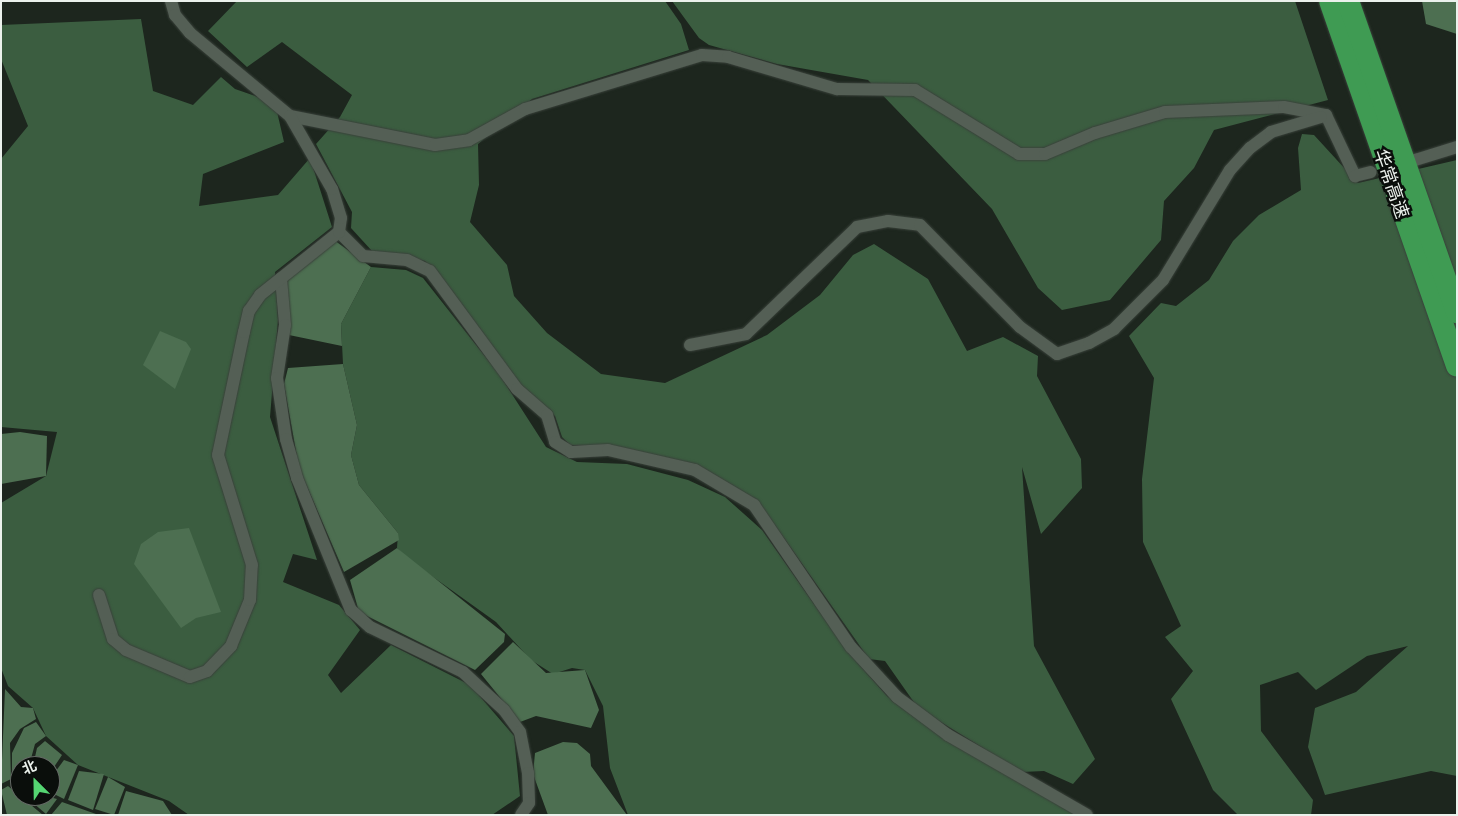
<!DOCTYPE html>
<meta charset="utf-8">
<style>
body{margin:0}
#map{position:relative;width:1458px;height:816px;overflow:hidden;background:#1d261e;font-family:Bitter,"Noto Sans SC",serif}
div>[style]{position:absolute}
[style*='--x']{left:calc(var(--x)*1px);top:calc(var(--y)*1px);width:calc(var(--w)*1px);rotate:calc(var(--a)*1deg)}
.forest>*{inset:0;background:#3b5d40}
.water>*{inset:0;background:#4d6f51}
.roads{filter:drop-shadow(0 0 1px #39413a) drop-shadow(0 0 1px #39413a)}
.street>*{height:12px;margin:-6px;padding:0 6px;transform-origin:6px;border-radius:6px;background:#545f55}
.highway>*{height:22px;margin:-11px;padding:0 11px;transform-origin:11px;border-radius:11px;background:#3f9b53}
span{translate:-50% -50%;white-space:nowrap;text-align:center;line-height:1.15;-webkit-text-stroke:5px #0a0e0b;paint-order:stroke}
.street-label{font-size:18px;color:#ebf1ec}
.frame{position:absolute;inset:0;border:2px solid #ebf1ec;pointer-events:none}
.north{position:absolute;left:10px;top:756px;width:50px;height:50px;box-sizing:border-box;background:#0a0e0b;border:1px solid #646965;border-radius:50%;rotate:337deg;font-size:14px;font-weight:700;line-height:20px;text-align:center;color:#ebf1ec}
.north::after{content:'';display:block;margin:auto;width:18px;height:22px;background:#55d672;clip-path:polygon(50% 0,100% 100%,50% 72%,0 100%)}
</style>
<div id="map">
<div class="forest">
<i style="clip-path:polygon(237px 1px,665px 1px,681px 24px,689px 50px,532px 99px,478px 144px,479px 185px,470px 222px,507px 265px,514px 296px,547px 333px,601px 374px,665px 383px,767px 335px,820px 295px,853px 255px,874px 244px,928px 279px,967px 351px,1003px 337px,1038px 356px,1037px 376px,1081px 459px,1082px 488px,1041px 534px,1022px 467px,1034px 646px,1095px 759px,1073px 784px,1044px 771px,1022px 772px,918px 708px,885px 661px,869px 659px,760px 504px,696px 464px,611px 446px,570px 445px,562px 437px,555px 416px,523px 388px,425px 261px,372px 251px,351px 228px,352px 212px,316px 144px,340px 117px,352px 95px,282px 42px,247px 67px,208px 31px)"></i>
<i style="clip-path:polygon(672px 1px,1295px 1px,1328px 100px,1214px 130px,1194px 168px,1164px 201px,1161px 240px,1110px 300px,1062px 310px,1038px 288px,992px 209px,868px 80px,777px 64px,709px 45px,699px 38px)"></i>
<i style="clip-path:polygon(141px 19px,153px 91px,193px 105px,221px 77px,235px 89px,275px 103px,284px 142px,203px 174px,199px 206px,278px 195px,310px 158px,332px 227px,275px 272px,278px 320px,270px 417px,317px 560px,293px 554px,283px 582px,339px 605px,360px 630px,328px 675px,341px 693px,391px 645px,470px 685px,514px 736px,520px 796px,492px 815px,189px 815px,169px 801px,78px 765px,46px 736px,33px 708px,8px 686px,1px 668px,1px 503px,46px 476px,57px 432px,1px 427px,1px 159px,28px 126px,1px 59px,1px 25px)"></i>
<i style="clip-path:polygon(1302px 134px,1314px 135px,1358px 183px,1457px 160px,1457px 776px,1431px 771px,1325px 795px,1308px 747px,1315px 708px,1356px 692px,1408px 646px,1367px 656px,1316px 690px,1298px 672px,1260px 685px,1261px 731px,1313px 800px,1311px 815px,1238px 815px,1213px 790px,1171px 699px,1193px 671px,1165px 637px,1181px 626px,1143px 542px,1142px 479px,1154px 378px,1129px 336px,1161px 303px,1176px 306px,1209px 280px,1233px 241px,1259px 215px,1301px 190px,1298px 148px)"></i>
<i style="clip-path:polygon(371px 267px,406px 270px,423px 278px,499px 374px,546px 447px,577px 462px,627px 464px,688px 480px,725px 497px,762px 530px,847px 651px,887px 696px,950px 742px,1078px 815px,628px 815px,610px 768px,603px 706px,585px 670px,572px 668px,553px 674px,531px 660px,496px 622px,408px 559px,397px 548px,398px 533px,359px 485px,351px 455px,357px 425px,343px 364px,341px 324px)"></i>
</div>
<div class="water">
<i style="clip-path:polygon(1422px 1px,1457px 1px,1457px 34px,1426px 24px)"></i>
<i style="clip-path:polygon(334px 240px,371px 267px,341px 324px,342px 346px,289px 335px,283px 281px)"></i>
<i style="clip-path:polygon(160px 331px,186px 342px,191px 349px,175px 389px,143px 365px)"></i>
<i style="clip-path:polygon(343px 364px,357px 425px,351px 455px,359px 485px,398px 533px,399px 540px,344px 572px,299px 468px,284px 384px,288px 368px)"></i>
<i style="clip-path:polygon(20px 432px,47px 436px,46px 476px,1px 484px,1px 434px)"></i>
<i style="clip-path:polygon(189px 528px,221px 612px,196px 618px,181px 628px,134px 564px,141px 544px,158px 532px)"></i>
<i style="clip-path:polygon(397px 548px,505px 634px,504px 642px,475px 670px,359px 612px,350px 580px)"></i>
<i style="clip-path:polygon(513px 642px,546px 673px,585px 670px,599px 710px,591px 728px,536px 716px,520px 722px,481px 674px)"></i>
<i style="clip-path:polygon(5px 689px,21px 707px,33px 708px,36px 719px,20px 729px,10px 743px,11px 779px,1px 784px)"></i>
<i style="clip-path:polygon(36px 722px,46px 736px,35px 744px,29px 766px,20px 766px,20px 791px,12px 785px,12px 753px,24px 728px)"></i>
<i style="clip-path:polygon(45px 741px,62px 755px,50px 773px,50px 766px,33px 766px,37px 748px)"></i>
<i style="clip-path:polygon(563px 742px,577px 743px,590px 754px,591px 766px,627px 815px,548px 815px,533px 774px,535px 753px)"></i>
<i style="clip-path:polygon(64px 760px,78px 765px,64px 799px,50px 792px,50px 779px)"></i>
<i style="clip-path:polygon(79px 771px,104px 774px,93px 810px,68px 800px)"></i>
<i style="clip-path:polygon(108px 777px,125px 787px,114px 815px,95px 809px)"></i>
<i style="clip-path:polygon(8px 786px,20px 796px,43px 815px,7px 815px,1px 790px)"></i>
<i style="clip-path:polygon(126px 791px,163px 801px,172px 815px,118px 815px)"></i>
<i style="clip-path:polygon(25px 796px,46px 796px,57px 799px,46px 814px)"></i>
<i style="clip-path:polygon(62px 802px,96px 814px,99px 815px,51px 815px)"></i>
</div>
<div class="roads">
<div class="street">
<i style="--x:171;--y:1;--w:15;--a:74"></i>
<i style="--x:175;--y:15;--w:23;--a:50"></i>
<i style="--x:190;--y:33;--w:130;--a:39.7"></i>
<i style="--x:290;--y:116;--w:148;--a:11.3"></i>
<i style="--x:435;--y:145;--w:34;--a:-8"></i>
<i style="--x:469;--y:140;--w:64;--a:-29"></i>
<i style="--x:525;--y:109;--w:185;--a:-17"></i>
<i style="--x:702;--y:55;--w:26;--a:4"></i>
<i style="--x:728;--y:57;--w:114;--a:16.4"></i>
<i style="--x:837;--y:89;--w:78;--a:0.7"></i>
<i style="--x:915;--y:90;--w:122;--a:31.6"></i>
<i style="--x:1019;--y:154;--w:26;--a:0"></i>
<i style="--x:1045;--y:154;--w:54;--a:-22.8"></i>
<i style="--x:1095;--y:133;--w:73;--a:-16.7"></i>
<i style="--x:1165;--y:112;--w:119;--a:-2.4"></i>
<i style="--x:1284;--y:107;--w:43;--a:10.8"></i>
<i style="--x:1326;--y:115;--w:68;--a:64.6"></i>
<i style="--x:1355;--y:176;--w:16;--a:-14"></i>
<i style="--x:1415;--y:160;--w:44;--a:-17.2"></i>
<i style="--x:339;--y:232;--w:34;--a:45"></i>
<i style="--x:363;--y:256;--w:44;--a:5.2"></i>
<i style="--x:407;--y:260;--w:25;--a:26"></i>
<i style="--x:430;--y:271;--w:147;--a:53.6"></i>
<i style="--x:517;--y:389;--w:40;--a:41"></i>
<i style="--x:547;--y:415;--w:28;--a:73"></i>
<i style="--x:555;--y:442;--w:19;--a:32"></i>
<i style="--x:571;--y:452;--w:37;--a:-3"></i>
<i style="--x:608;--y:450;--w:89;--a:12.9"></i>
<i style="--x:695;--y:470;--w:69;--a:30.7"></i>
<i style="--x:754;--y:505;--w:172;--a:55.7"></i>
<i style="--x:851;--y:647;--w:68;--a:47.4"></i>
<i style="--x:897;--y:697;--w:64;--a:36.7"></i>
<i style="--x:948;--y:735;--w:160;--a:29.9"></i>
<i style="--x:281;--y:278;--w:47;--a:85.1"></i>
<i style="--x:285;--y:325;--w:54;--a:98.6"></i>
<i style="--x:277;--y:378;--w:62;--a:81.6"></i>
<i style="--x:286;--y:439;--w:41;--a:74.2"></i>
<i style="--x:297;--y:478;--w:143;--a:67.8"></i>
<i style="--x:351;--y:610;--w:25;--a:42"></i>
<i style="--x:370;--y:627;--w:103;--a:25.8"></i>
<i style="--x:463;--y:672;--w:56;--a:42.8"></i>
<i style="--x:504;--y:710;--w:27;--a:54"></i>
<i style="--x:520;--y:732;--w:42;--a:79"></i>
<i style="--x:528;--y:773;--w:30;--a:88"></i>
<i style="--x:529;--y:803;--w:14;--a:124"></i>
<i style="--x:690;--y:345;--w:57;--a:-11.1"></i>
<i style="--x:746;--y:334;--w:154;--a:-43.9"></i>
<i style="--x:857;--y:227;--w:32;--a:-11"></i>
<i style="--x:888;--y:221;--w:32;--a:7"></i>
<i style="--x:920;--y:225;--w:143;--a:45.6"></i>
<i style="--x:1020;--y:327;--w:46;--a:36.1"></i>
<i style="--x:1057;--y:354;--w:34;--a:-19"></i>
<i style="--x:1089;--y:343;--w:29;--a:-29"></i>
<i style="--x:1114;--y:329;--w:69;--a:-45"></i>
<i style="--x:1163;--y:280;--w:129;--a:-58.7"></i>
<i style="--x:1230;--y:170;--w:30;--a:-48"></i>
<i style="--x:1250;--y:148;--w:26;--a:-37"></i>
<i style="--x:1271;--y:132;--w:52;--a:-16.7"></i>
<i style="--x:99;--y:595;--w:46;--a:72.3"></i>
<i style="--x:113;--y:639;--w:17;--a:40"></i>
<i style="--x:126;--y:650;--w:69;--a:22.9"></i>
<i style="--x:190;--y:677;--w:18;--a:-19"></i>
<i style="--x:207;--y:671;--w:35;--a:-46"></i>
<i style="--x:231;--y:646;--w:50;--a:-67.6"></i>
<i style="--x:250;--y:600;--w:35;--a:-87"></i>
<i style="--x:252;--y:565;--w:115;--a:-107.2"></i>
<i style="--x:218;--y:455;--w:126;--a:-78.1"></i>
<i style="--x:244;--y:332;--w:22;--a:-77"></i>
<i style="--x:249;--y:311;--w:19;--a:-55"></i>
<i style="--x:260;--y:295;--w:101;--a:-38.6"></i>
<i style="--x:339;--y:232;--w:14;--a:-82"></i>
<i style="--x:341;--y:218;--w:30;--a:-107"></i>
<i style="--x:332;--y:189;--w:84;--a:-119.9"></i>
</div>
<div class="highway">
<i style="--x:1330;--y:1;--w:386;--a:70.8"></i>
<i style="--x:1348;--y:1;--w:330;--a:70.7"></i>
</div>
</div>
<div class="street-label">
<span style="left:1391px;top:184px;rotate:71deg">华常高速</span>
</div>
<div class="frame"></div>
<div class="north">北</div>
</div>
